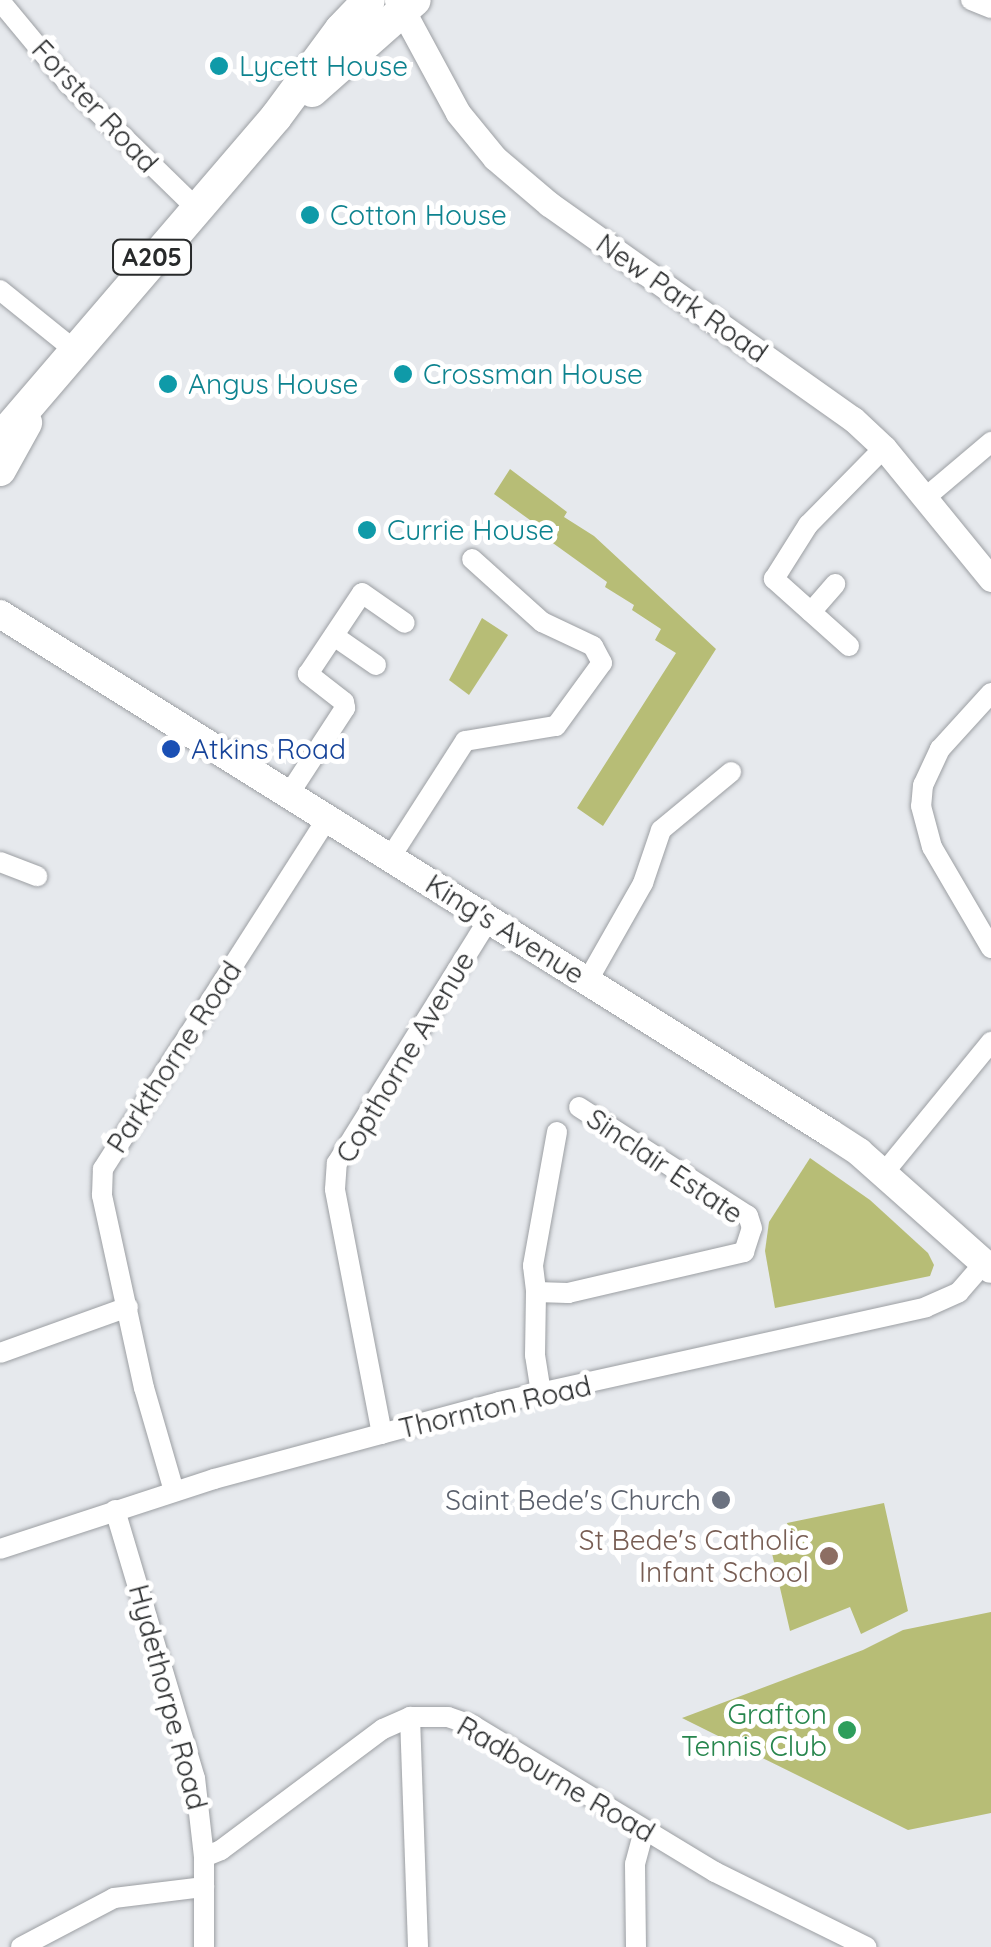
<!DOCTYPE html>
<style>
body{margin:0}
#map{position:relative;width:991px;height:1947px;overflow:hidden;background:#e6e9ed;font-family:Quicksand,sans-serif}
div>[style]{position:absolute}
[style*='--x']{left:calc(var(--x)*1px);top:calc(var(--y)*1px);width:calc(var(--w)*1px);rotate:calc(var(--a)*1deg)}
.green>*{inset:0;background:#b7bd76}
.roads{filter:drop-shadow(0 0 2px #9c9fa3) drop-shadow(0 0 2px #9c9fa3)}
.minor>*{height:20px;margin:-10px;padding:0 10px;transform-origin:10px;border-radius:10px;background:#fff}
.tertiary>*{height:25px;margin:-12.5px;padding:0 12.5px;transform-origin:12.5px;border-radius:12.5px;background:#fff}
.secondary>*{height:28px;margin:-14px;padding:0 14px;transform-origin:14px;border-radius:14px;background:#fff}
.trunk>*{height:32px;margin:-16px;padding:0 16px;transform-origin:16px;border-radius:16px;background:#fff}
.dots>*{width:28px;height:28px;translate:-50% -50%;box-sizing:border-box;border:5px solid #fff;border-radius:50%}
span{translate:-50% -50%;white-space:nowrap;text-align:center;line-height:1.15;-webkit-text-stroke:10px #fff;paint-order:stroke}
.shield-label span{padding:2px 8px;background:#fff;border:2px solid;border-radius:8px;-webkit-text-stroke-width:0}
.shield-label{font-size:25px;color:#282a2b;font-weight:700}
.culture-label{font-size:28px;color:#0d838f}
.left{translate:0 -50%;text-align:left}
.street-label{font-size:28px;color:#282a2b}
.transit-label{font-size:28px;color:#164399}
.worship-label{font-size:28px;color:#5b616d}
.right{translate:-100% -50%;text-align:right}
.education-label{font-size:28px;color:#785e54}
.leisure-label{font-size:28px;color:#27864d}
</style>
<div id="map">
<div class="green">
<i style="clip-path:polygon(510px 469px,567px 512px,564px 517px,594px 536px,716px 649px,603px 826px,577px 808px,676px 653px,655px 640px,661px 629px,632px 610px,634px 605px,605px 587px,607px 582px,550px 541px,552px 536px,494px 494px)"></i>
<i style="clip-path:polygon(482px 618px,508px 635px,469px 695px,449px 680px)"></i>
<i style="clip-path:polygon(810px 1158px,870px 1200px,928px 1253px,934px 1265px,930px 1276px,775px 1308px,765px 1251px,769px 1222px)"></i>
<i style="clip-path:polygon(884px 1503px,908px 1611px,861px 1634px,850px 1607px,790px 1631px,771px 1549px,791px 1544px,787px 1523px)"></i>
<i style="clip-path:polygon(991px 1612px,991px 1813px,908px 1830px,682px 1718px,863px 1650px,903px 1630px)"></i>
</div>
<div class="roads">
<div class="minor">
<i style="--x:971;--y:0;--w:22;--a:22"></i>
<i style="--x:0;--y:1;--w:108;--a:50.3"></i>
<i style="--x:69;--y:84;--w:176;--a:44.3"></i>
<i style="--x:0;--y:290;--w:94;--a:38.9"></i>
<i style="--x:925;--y:498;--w:87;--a:-40.3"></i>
<i style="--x:811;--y:612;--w:37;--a:-49"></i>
<i style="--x:334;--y:636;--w:51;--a:34.6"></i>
<i style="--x:849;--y:646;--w:101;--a:-138.2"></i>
<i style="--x:774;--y:579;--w:64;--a:-57.8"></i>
<i style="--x:808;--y:525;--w:108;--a:-45.4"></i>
<i style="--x:991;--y:693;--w:76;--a:132.3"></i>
<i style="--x:940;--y:749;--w:40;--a:115"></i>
<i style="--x:923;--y:785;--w:21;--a:95"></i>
<i style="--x:921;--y:806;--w:42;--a:75"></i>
<i style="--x:932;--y:847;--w:117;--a:59.7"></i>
<i style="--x:289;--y:794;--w:103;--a:-56.9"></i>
<i style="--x:345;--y:708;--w:6;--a:-99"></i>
<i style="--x:344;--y:702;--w:46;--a:-142.1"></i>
<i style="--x:308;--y:674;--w:97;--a:-56.3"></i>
<i style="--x:362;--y:593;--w:52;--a:34.9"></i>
<i style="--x:390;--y:858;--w:139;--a:-57.3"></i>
<i style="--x:465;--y:741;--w:92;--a:-9.4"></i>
<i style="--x:556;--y:726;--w:78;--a:-53.9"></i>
<i style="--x:602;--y:663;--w:19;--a:-118"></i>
<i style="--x:593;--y:646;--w:56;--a:-154.8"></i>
<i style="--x:542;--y:622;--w:94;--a:-138"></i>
<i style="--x:0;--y:862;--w:40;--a:21"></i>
<i style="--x:588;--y:980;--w:112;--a:-60.4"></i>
<i style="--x:643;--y:883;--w:56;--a:-71.2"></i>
<i style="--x:661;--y:830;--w:91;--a:-39.6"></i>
<i style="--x:557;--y:1132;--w:136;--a:100.2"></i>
<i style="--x:533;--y:1266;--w:26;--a:83"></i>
<i style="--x:536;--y:1292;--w:32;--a:2"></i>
<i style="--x:568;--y:1293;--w:181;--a:-13.1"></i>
<i style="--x:744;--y:1252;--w:25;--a:-72"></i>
<i style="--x:752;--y:1228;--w:13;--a:-108"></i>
<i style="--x:748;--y:1216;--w:201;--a:-147.2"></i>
<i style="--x:883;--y:1174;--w:171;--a:-50.7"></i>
<i style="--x:536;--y:1292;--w:63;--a:90.9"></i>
<i style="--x:535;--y:1355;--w:36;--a:81"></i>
<i style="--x:0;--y:1353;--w:136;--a:-19.8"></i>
<i style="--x:382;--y:1434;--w:249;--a:-100.9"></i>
<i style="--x:335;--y:1189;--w:26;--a:-86"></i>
<i style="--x:337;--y:1163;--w:287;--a:-58.1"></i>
<i style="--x:174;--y:1491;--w:107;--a:-106.2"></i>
<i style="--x:144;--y:1388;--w:198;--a:-102.3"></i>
<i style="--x:102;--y:1195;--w:26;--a:-88"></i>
<i style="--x:103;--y:1169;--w:416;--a:-57.4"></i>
<i style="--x:115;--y:1510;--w:280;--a:73.4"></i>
<i style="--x:195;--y:1778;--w:80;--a:83.5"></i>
<i style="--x:204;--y:1857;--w:90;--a:90"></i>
<i style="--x:0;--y:1549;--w:225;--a:-18.1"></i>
<i style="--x:214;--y:1479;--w:295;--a:-15.1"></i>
<i style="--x:499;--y:1402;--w:437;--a:-12.5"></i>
<i style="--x:926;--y:1307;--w:36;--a:-24"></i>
<i style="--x:959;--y:1292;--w:37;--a:-49"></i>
<i style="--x:410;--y:1717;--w:230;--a:88"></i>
<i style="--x:204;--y:1857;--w:18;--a:-22"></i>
<i style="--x:221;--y:1850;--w:202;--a:-36.8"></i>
<i style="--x:383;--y:1729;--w:30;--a:-24"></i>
<i style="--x:410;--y:1717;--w:38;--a:0"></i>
<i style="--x:448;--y:1717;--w:28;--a:19"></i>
<i style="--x:474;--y:1726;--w:282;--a:31.2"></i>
<i style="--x:715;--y:1872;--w:169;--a:26.3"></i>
<i style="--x:21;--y:1947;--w:105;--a:-27.8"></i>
<i style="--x:114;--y:1898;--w:91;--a:-7"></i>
<i style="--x:636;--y:1947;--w:83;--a:-90.7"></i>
<i style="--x:635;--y:1864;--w:35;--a:-75"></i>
</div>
<div class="tertiary">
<i style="--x:397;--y:0;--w:128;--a:61.6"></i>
<i style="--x:458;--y:113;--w:58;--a:50.6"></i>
<i style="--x:495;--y:158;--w:71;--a:40.4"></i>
<i style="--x:549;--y:204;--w:372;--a:35.3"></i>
<i style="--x:853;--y:419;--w:42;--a:43.1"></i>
<i style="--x:884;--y:448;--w:169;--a:50.8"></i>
</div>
<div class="secondary">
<i style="--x:0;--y:614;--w:979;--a:32.02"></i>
<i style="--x:830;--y:1133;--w:35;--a:33"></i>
<i style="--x:859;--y:1152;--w:176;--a:41.6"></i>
</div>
<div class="trunk">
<i style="--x:312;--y:91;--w:137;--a:-41.5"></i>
<i style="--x:0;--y:439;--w:424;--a:-49.4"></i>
<i style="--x:276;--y:117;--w:109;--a:-53.5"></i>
<i style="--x:341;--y:29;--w:40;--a:-46"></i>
<i style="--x:0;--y:470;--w:54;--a:-61"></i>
</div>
</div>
<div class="dots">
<i style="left:219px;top:66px;background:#0f9aa8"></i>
<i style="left:310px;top:215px;background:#0f9aa8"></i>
<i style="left:403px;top:374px;background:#0f9aa8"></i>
<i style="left:168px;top:384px;background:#0f9aa8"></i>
<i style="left:367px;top:530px;background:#0f9aa8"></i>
<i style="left:171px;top:749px;background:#1a4fb4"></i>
<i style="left:721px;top:1500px;background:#6b7280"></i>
<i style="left:829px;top:1556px;background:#8d6e63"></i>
<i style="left:847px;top:1730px;background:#2e9e5b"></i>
</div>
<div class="shield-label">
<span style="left:152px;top:257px">A205</span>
</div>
<div class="culture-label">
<span class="left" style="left:239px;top:66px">Lycett House</span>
<span class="left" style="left:330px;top:215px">Cotton House</span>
<span class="left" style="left:423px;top:374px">Crossman House</span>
<span class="left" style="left:188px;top:384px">Angus House</span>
<span class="left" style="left:387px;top:530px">Currie House</span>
</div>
<div class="street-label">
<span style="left:95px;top:106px;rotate:47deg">Forster Road</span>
<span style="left:682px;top:298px;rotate:35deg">New Park Road</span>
<span style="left:505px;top:929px;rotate:32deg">King's Avenue</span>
<span style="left:174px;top:1057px;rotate:-57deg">Parkthorne Road</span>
<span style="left:405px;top:1057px;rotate:-59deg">Copthorne Avenue</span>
<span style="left:665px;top:1166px;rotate:34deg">Sinclair Estate</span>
<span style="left:495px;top:1407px;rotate:-13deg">Thornton Road</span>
<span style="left:168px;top:1697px;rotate:75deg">Hydethorpe Road</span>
<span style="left:556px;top:1779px;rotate:30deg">Radbourne Road</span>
</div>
<div class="transit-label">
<span class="left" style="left:191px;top:749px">Atkins Road</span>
</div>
<div class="worship-label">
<span class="right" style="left:701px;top:1500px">Saint Bede's Church</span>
</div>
<div class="education-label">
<span class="right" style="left:809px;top:1556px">St Bede's Catholic<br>Infant School</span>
</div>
<div class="leisure-label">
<span class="right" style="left:827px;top:1730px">Grafton<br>Tennis Club</span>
</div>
</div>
